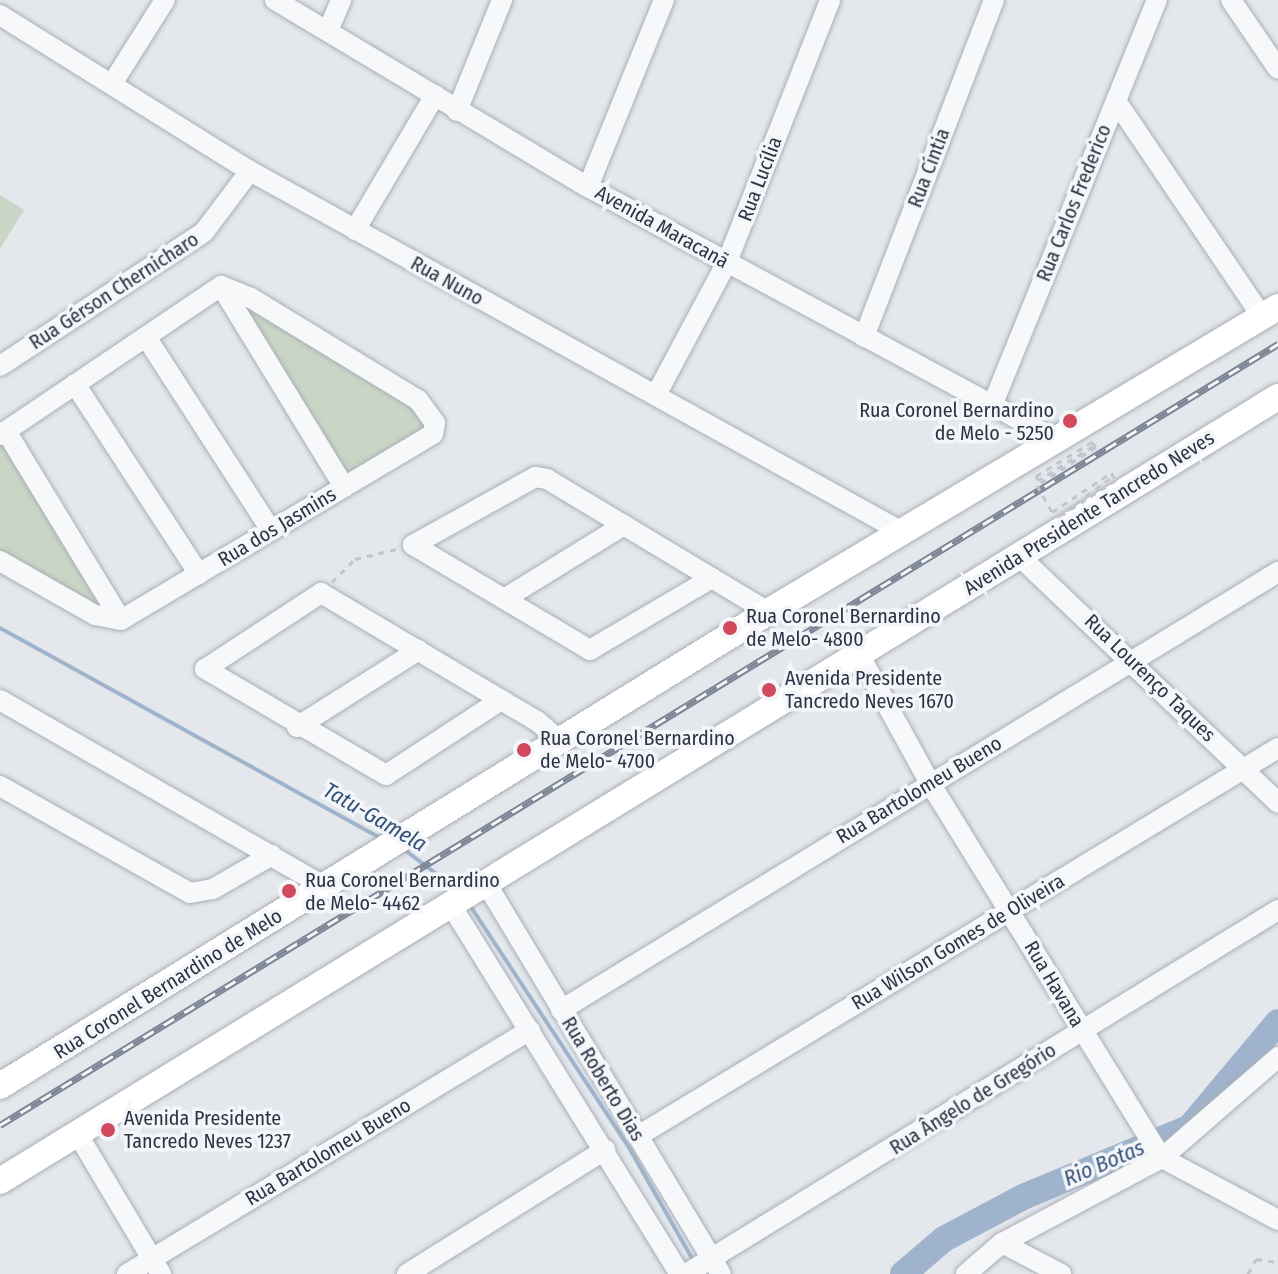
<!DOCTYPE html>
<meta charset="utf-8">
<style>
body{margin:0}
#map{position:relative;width:1278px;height:1274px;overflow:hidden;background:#e4e7ec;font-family:"Fira Sans Condensed",sans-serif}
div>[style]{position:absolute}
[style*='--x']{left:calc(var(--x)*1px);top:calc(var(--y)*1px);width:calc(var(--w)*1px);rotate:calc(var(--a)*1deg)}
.green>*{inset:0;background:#c9d6c5}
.stream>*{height:4px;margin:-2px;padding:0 2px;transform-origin:2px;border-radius:2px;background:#9fb4cc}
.river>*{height:26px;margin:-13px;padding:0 13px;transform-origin:13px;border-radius:13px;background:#9fb4cc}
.path>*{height:3px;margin-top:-1.5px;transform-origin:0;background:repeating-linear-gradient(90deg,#c2c5cb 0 6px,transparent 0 12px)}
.roads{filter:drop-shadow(0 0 2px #a9aeb7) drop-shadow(0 0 2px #a9aeb7)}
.minor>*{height:20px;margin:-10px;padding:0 10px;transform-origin:10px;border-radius:10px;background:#f7f8fa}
.major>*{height:26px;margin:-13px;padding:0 13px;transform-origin:13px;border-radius:13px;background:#fff}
.rail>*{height:7px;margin-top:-3.5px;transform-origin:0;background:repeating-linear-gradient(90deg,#f4f6f9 0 12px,#7d8696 0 24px);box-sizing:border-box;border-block:2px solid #7d8696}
.path-bridge>*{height:3px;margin-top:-1.5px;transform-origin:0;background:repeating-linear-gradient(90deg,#c2c5cb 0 6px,transparent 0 12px)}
.dots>*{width:22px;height:22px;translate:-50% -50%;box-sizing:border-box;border:4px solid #f4f6f9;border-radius:50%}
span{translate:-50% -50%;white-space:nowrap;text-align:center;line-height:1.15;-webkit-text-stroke:7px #f4f6f9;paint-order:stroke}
.street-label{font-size:20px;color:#2b3445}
.poi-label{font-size:20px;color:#2b3445}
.right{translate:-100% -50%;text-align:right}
.left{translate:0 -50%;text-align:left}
.water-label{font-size:22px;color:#34527a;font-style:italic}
</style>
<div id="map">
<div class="green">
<i style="clip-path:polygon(0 195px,24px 210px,0 249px)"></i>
<i style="clip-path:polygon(229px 288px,414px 403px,433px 434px,346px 483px)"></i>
<i style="clip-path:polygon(0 440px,116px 617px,0 560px)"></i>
</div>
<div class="stream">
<i style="--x:0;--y:628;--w:437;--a:28.9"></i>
<i style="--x:402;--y:848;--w:66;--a:37"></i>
<i style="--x:469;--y:904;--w:295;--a:56.7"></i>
<i style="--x:631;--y:1151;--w:128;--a:60.4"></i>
</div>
<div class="river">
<i style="--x:903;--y:1274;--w:54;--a:-40.5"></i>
<i style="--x:944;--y:1239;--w:89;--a:-28"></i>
<i style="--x:1023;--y:1197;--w:180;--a:-22.6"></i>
<i style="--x:1189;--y:1128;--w:138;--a:-50"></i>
</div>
<div class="path">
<i style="--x:332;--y:582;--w:33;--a:-45"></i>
<i style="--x:355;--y:559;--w:43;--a:-13.4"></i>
<i style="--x:1248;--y:1274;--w:17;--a:-62"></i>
<i style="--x:1256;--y:1259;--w:22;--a:8"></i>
</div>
<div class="roads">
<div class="minor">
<i style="--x:275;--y:0;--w:365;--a:30.9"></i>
<i style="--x:588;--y:187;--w:533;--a:28.34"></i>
<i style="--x:1231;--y:0;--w:83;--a:55.7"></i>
<i style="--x:0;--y:15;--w:295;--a:32"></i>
<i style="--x:250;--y:171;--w:745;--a:28.97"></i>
<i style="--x:328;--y:31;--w:34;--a:-67"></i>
<i style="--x:112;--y:84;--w:99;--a:-57.8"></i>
<i style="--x:1116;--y:101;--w:261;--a:55.9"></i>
<i style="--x:457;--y:111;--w:120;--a:-67.9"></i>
<i style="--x:588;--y:187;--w:202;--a:-67.9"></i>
<i style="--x:355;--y:230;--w:157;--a:-59.3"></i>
<i style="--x:221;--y:286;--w:236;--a:58.5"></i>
<i style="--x:146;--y:337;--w:230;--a:57.1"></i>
<i style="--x:864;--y:337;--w:361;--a:-68.9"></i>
<i style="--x:0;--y:366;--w:244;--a:-33.3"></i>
<i style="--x:204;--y:232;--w:76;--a:-53"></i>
<i style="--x:75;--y:384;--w:227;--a:56.9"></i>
<i style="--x:656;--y:395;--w:151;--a:-61.9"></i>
<i style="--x:727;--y:262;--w:282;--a:-68.5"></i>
<i style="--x:992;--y:406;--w:438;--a:-67.9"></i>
<i style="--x:6;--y:431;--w:221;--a:58.7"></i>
<i style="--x:0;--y:435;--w:267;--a:-34"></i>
<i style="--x:1019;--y:556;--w:358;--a:43.6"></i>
<i style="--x:0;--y:561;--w:109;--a:29.6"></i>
<i style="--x:95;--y:615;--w:26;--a:11"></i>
<i style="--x:712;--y:578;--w:142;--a:149.5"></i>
<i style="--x:590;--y:650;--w:206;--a:-149.3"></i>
<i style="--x:413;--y:545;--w:140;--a:-29.1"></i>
<i style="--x:535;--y:477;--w:12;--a:9"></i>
<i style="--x:547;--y:479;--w:231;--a:31"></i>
<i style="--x:745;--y:598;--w:27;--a:31"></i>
<i style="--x:504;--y:599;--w:141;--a:-31.7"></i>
<i style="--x:121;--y:620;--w:363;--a:-30.8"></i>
<i style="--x:433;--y:434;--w:11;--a:-80"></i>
<i style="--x:435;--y:423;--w:29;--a:-126"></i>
<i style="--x:418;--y:400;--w:196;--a:-148.6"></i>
<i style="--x:251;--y:298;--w:32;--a:-158"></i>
<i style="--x:859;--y:654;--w:147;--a:61.2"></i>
<i style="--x:930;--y:783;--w:441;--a:58.3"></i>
<i style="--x:1162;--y:1158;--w:132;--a:28.1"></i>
<i style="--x:0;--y:700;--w:375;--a:29.9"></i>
<i style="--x:501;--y:700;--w:137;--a:146.9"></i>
<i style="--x:386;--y:775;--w:210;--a:-149.6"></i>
<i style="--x:205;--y:669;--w:139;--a:-33.2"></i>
<i style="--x:321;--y:593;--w:251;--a:30.7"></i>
<i style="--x:537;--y:721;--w:29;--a:41"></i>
<i style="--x:297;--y:727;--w:144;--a:-32.3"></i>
<i style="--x:0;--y:786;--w:218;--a:29.4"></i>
<i style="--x:190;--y:893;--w:23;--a:-10"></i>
<i style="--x:213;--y:889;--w:68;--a:-30"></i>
<i style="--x:486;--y:883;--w:456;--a:59"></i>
<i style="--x:451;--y:905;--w:434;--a:58.2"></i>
<i style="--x:561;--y:1010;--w:840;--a:-31.42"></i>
<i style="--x:77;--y:1133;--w:164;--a:59.2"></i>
<i style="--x:638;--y:1136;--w:748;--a:-31.23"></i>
<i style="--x:1002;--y:1243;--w:67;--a:27.7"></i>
<i style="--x:127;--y:1274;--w:471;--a:-31.2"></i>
<i style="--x:407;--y:1274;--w:234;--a:-32.1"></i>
<i style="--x:686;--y:1274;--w:695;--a:-31.59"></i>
<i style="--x:966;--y:1274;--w:48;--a:-40.7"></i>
<i style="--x:1002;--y:1243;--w:181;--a:-28"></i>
<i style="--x:1162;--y:1158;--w:154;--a:-41"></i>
</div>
<div class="major">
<i style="--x:0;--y:1086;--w:902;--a:-31.68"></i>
<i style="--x:768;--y:612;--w:594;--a:-30.88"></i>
<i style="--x:0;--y:1181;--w:1499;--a:-31.53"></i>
</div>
</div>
<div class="rail">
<i style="--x:0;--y:1125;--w:1498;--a:-31.43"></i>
</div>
<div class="path-bridge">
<i style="--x:1093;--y:446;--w:64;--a:147.8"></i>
<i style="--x:1039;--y:480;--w:5;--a:-127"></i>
<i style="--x:1036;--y:476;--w:66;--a:-31.3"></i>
<i style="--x:1092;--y:442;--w:6;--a:51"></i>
<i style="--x:1096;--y:447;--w:70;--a:147.2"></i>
<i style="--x:1037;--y:485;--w:31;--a:61"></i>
<i style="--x:1052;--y:512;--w:71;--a:-33.5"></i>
<i style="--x:1111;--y:473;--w:9;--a:54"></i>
<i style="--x:1116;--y:480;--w:70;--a:147.2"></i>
<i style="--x:1057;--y:518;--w:70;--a:-36.9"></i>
</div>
<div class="dots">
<i style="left:1070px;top:421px;background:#d1495b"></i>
<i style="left:730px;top:628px;background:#d1495b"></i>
<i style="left:769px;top:690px;background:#d1495b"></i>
<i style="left:524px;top:750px;background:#d1495b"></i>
<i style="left:289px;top:891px;background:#d1495b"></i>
<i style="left:108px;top:1130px;background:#d1495b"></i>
</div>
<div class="street-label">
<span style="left:929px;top:168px;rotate:-69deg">Rua Cíntia</span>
<span style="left:760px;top:179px;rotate:-69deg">Rua Lucília</span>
<span style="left:1074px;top:203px;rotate:-68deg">Rua Carlos Frederico</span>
<span style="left:662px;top:227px;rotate:29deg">Avenida Maracanã</span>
<span style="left:447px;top:281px;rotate:29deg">Rua Nuno</span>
<span style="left:114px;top:291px;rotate:-33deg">Rua Gérson Chernicharo</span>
<span style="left:1089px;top:513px;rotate:-32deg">Avenida Presidente Tancredo Neves</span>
<span style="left:277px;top:527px;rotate:-31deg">Rua dos Jasmins</span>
<span style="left:1150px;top:678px;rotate:44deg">Rua Lourenço Taques</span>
<span style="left:919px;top:790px;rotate:-31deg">Rua Bartolomeu Bueno</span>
<span style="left:958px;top:942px;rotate:-31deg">Rua Wilson Gomes de Oliveira</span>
<span style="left:168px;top:984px;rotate:-32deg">Rua Coronel Bernardino de Melo</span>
<span style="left:1054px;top:984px;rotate:59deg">Rua Havana</span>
<span style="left:603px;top:1079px;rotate:59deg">Rua Roberto Dias</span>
<span style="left:973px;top:1099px;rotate:-32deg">Rua Ângelo de Gregório</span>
<span style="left:328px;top:1152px;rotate:-31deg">Rua Bartolomeu Bueno</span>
</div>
<div class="poi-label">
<span class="right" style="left:1054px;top:422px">Rua Coronel Bernardino<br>de Melo - 5250</span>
<span class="left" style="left:746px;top:628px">Rua Coronel Bernardino<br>de Melo- 4800</span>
<span class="left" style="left:785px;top:690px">Avenida Presidente<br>Tancredo Neves 1670</span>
<span class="left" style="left:540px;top:750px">Rua Coronel Bernardino<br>de Melo- 4700</span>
<span class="left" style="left:305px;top:892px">Rua Coronel Bernardino<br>de Melo- 4462</span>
<span class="left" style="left:124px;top:1130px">Avenida Presidente<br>Tancredo Neves 1237</span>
</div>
<div class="water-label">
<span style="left:375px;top:817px;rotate:30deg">Tatu-Gamela</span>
<span style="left:1104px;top:1163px;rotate:-23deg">Rio Botas</span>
</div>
</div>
